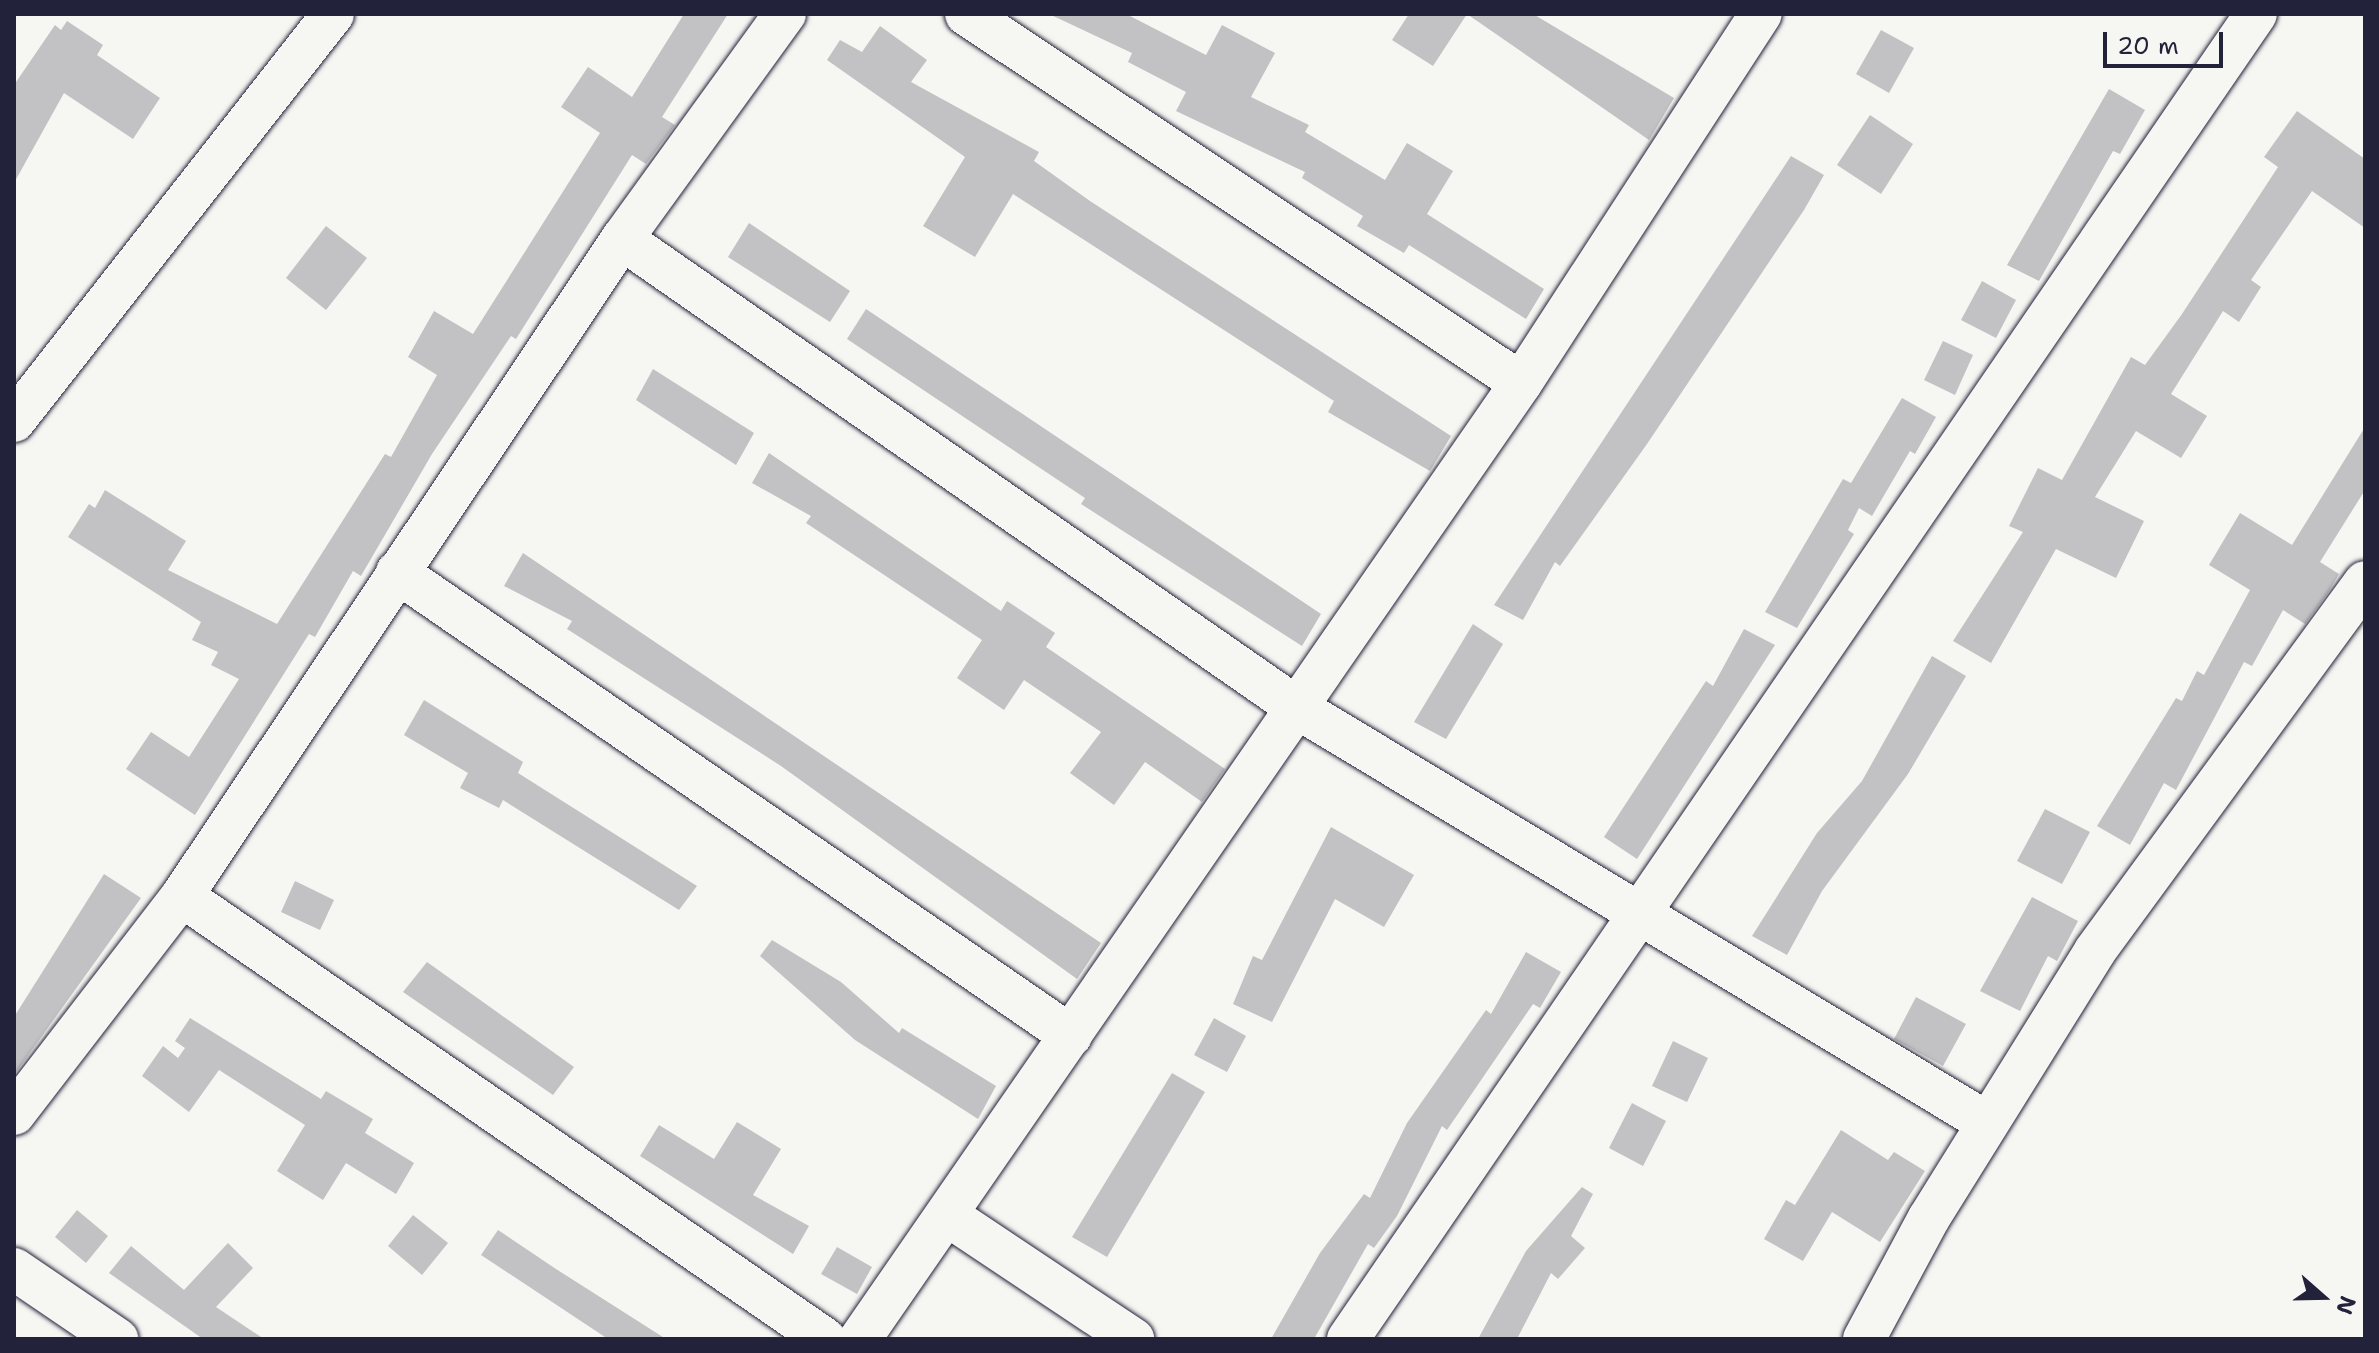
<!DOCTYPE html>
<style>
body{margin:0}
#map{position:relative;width:2379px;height:1353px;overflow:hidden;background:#f6f6f2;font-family:"Shantell Sans",sans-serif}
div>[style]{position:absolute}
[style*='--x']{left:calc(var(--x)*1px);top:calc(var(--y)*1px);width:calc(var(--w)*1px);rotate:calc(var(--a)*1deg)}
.building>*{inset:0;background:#c2c2c4}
.roads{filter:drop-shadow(0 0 2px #22223b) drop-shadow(0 0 2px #22223b)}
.minor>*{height:42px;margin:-21px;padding:0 21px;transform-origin:21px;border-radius:21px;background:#f6f6f2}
span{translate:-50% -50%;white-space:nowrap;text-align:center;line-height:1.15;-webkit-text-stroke:6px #f6f6f2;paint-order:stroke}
.frame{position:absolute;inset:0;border:16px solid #22223b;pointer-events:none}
.north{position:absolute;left:2283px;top:1257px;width:80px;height:80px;-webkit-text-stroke:6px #f6f6f2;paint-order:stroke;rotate:110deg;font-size:22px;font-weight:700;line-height:32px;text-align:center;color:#22223b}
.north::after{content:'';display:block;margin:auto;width:28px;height:36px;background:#22223b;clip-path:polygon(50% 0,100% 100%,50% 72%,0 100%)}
.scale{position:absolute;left:2103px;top:32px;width:120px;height:36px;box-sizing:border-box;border:4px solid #22223b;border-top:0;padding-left:10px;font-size:24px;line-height:28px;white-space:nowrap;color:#22223b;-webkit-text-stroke:6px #f6f6f2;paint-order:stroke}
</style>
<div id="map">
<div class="building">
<i style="clip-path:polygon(684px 14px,728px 14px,662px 117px,675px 125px,646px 164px,632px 155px,516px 339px,511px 336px,432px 454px,361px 576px,353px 571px,315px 637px,309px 634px,195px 815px,126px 769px,151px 732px,189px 757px,239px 679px,211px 665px,218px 652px,192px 640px,201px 622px,68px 537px,89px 504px,95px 508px,105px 490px,186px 541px,168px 570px,277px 624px,385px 454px,391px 457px,437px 375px,408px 357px,434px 311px,473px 334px,600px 133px,561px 107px,588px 67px,632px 97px)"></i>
<i style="clip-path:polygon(1049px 14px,1126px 14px,1206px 55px,1222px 25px,1275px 53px,1251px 97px,1309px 125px,1305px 132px,1385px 180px,1407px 143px,1453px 171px,1427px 214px,1544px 289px,1526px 319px,1409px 245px,1404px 253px,1357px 226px,1363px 216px,1302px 178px,1305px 172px,1176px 111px,1186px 92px,1128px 62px,1132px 53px)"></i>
<i style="clip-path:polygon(1409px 14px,1533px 14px,1674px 98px,1649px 140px,1467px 14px,1433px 66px,1392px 40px)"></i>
<i style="clip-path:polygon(67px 21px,103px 45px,97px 55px,160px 98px,133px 139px,64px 93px,14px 183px,14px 85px,55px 25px,61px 30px)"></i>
<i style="clip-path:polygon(880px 26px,927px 60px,911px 82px,1039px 152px,1034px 161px,1090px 201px,1451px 436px,1430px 471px,1328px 412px,1334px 401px,1013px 194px,975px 257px,923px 226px,965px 157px,827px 60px,840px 40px,862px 52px)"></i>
<i style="clip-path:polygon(1881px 30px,1914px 48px,1889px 93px,1856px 74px)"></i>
<i style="clip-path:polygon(2109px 89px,2145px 110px,2120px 154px,2113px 151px,2039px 281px,2007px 265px)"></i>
<i style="clip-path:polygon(2297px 111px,2365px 159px,2365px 228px,2312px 191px,2251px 280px,2261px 287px,2239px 322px,2223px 311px,2171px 394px,2207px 416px,2181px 458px,2136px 431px,2095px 497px,2144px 521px,2116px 578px,2056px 549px,1991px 663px,1953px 641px,2023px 532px,2009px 526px,2038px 468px,2062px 480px,2131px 357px,2145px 365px,2182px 314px,2278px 167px,2264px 157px)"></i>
<i style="clip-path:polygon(1870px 115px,1913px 144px,1881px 194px,1837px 165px)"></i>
<i style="clip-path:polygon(1791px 156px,1824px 175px,1804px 210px,1647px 444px,1560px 566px,1555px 562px,1523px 620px,1494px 605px)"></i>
<i style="clip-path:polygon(749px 223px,850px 291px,830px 322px,728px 257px)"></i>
<i style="clip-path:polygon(326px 226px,367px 258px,326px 310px,286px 278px)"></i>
<i style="clip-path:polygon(1982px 281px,2016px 300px,1996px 338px,1961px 320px)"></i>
<i style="clip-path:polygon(866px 309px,1321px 614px,1302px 646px,1081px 504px,1085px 498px,847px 339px)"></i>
<i style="clip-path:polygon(1943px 341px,1973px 355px,1955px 395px,1924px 380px)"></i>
<i style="clip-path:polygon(653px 369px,754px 433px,736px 465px,636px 400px)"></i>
<i style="clip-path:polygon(1902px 398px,1936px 417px,1915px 454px,1910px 451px,1872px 516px,1859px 508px,1848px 530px,1854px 534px,1797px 628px,1765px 612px,1843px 479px,1851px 483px)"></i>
<i style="clip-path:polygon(2365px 427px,2365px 490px,2320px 562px,2339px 574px,2329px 591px,2305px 624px,2283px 610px,2252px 666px,2244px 662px,2176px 790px,2164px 783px,2130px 845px,2097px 826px,2176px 698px,2182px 701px,2197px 671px,2204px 675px,2250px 590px,2209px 565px,2240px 513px,2292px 545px)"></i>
<i style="clip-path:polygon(769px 453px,1001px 611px,1007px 601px,1055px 633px,1046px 647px,1225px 769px,1202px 802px,1145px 762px,1114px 805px,1070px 773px,1101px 732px,1024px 680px,1004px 710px,957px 678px,982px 640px,806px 523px,811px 516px,752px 483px)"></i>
<i style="clip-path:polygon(523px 553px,1101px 943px,1077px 979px,781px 766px,567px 629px,572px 621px,504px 586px)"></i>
<i style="clip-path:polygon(1473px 624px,1503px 644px,1446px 739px,1414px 722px)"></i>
<i style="clip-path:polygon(1744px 629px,1775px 645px,1637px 859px,1604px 837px,1706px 681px,1713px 686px)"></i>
<i style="clip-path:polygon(1932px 656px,1966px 676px,1908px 774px,1822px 891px,1787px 955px,1752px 936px,1817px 833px,1862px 781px)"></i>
<i style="clip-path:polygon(424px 700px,523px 762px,518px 773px,697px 886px,679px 910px,503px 800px,499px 808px,460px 788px,468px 773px,404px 735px)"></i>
<i style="clip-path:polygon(2045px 809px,2090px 832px,2062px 884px,2017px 861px)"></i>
<i style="clip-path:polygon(1331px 827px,1414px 875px,1384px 927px,1335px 899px,1272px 1022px,1233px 1004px,1253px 956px,1262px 960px)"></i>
<i style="clip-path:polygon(104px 874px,141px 898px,14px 1075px,14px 1017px)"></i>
<i style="clip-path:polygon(295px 881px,334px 900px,320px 930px,281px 912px)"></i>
<i style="clip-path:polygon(2032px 897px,2078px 921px,2057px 961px,2048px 956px,2020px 1011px,1980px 991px)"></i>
<i style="clip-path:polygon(772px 940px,841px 982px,899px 1033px,902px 1028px,996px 1086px,978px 1119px,855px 1040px,760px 956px)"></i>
<i style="clip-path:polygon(1526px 952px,1561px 972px,1540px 1008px,1533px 1004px,1447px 1130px,1442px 1126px,1397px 1216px,1374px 1248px,1368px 1244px,1314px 1339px,1271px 1339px,1320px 1253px,1364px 1194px,1370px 1198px,1407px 1123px,1486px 1010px,1491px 1014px)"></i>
<i style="clip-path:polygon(427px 962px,574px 1067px,553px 1095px,403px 992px)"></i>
<i style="clip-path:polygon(1916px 997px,1966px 1024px,1943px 1066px,1894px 1039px)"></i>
<i style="clip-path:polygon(190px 1018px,321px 1099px,326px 1091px,373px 1119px,365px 1133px,414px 1163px,396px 1194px,346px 1163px,323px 1200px,277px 1171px,305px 1125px,219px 1070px,189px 1112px,142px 1076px,163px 1046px,178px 1058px,185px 1048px,175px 1041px)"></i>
<i style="clip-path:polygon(1214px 1018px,1246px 1036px,1227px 1072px,1194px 1055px)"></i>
<i style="clip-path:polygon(1673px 1041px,1708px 1058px,1687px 1102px,1652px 1086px)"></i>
<i style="clip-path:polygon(1172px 1073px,1205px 1092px,1107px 1257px,1072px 1237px)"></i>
<i style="clip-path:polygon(1632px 1103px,1666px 1121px,1643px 1166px,1609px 1148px)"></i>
<i style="clip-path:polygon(737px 1122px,781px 1149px,753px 1195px,809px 1226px,793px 1254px,640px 1156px,659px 1125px,714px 1159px)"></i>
<i style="clip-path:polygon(1841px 1130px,1888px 1160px,1894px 1152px,1925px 1171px,1880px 1242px,1832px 1212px,1803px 1261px,1764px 1239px,1786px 1200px,1795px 1205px)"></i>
<i style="clip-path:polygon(1582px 1187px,1593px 1194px,1571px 1236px,1585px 1248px,1558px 1279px,1551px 1273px,1517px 1339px,1478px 1339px,1526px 1251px)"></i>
<i style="clip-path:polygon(77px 1210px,108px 1236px,86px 1263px,55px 1237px)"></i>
<i style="clip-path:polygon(413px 1215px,448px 1243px,422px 1275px,388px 1246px)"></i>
<i style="clip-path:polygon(498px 1230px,556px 1269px,666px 1339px,608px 1339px,481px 1255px)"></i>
<i style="clip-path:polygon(228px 1243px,253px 1268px,216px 1307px,264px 1339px,203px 1339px,109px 1273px,131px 1246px,184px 1290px)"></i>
<i style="clip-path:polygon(837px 1247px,872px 1267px,857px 1294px,821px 1274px)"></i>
</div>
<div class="roads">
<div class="minor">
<i style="--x:966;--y:14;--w:666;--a:33.62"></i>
<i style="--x:622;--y:239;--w:824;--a:34.77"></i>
<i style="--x:1299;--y:709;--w:802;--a:31.01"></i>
<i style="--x:14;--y:421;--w:517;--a:-51.91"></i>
<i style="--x:397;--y:572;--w:818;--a:34.54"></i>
<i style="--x:182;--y:896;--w:781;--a:34.57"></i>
<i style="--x:14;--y:1114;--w:275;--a:-52.4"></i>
<i style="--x:182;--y:896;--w:791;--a:-56.19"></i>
<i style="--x:622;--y:239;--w:278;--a:-54.1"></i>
<i style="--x:947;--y:1215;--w:224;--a:33.7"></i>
<i style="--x:14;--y:1269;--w:125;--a:34.2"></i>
<i style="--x:860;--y:1339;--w:1162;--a:-55.34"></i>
<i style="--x:1521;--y:383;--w:440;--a:-57"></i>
<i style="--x:1348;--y:1339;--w:1606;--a:-55.58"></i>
<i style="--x:1864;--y:1339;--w:137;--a:-61.8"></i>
<i style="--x:1929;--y:1218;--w:314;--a:-58.1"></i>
<i style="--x:2095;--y:951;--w:457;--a:-53.8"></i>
</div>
</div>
<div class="frame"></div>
<div class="north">N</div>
<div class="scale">20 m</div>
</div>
